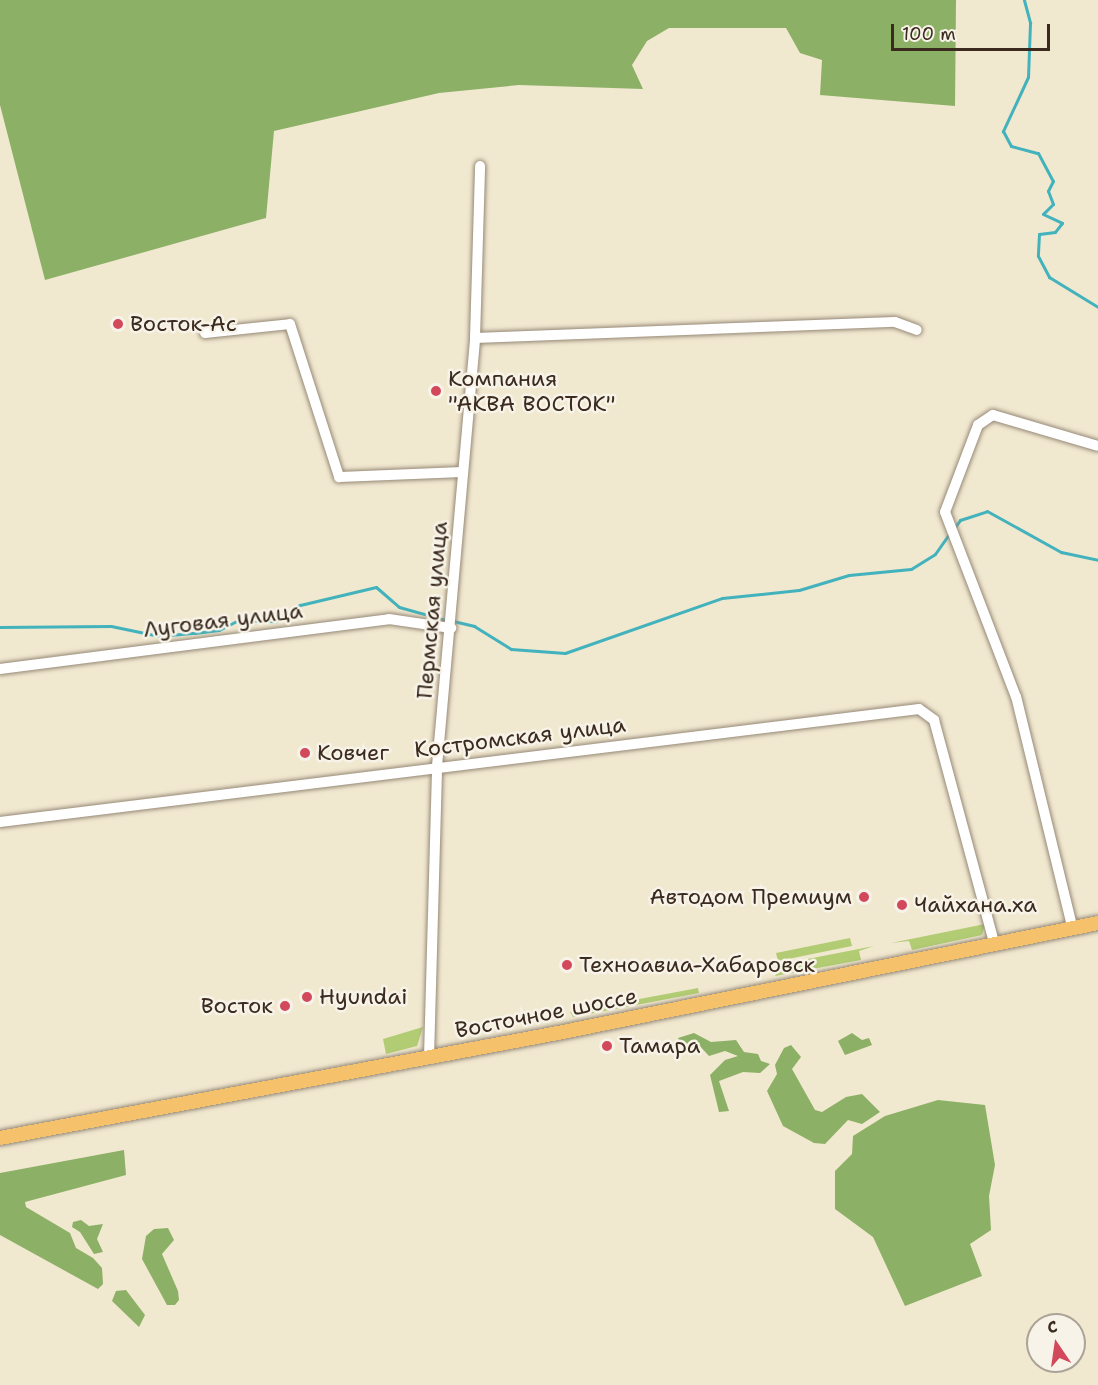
<!DOCTYPE html>
<meta charset="utf-8">
<style>
body{margin:0}
#map{position:relative;width:1098px;height:1385px;overflow:hidden;background:#f1e8d0;font-family:"Shantell Sans",sans-serif}
div>[style]{position:absolute}
[style*='--x']{left:calc(var(--x)*1px);top:calc(var(--y)*1px);width:calc(var(--w)*1px);rotate:calc(var(--a)*1deg)}
.green>*{inset:0;background:#b1cc73}
.forest>*{inset:0;background:#8cb065}
.stream>*{height:3px;margin:-1.5px;padding:0 1.5px;transform-origin:1.5px;border-radius:1.5px;background:#42b2bc}
.roads{filter:drop-shadow(0 0 2px #968977) drop-shadow(0 0 2px #968977)}
.minor>*{height:10px;margin:-5px;padding:0 5px;transform-origin:5px;border-radius:5px;background:#fff}
.major>*{height:14px;margin:-7px;padding:0 7px;transform-origin:7px;border-radius:7px;background:#f6c16b}
.dots>*{width:16px;height:16px;translate:-50% -50%;box-sizing:border-box;border:3px solid #f7f3e8;border-radius:50%}
span{translate:-50% -50%;white-space:nowrap;text-align:center;line-height:1.15;-webkit-text-stroke:5px #f7f3e8;paint-order:stroke}
.poi-label{font-size:22px;color:#3b2a1e}
.left{translate:0 -50%;text-align:left}
.right{translate:-100% -50%;text-align:right}
.street-label{font-size:22px;color:#3b2a1e}
.north{position:absolute;left:1026px;top:1313px;width:60px;height:60px;box-sizing:border-box;background:#f7f3e8;border:2px solid #aca397;border-radius:50%;rotate:347deg;font-size:16px;font-weight:700;line-height:24px;text-align:center;color:#3b2a1e}
.north::after{content:'';display:block;margin:auto;width:21px;height:27px;background:#d1495b;clip-path:polygon(50% 0,100% 100%,50% 72%,0 100%)}
.scale{position:absolute;left:891px;top:24px;width:159px;height:27px;box-sizing:border-box;border:3px solid #3b2a1e;border-top:0;padding-left:8px;font-size:18px;line-height:21px;white-space:nowrap;color:#3b2a1e;-webkit-text-stroke:4px #f7f3e8;paint-order:stroke}
</style>
<div id="map">
<div class="green">
<i style="clip-path:polygon(985px 924px,982px 935px,912px 950px,909px 941px,891px 943px)"></i>
<i style="clip-path:polygon(850px 938px,852px 946px,778px 961px,776px 953px)"></i>
<i style="clip-path:polygon(874px 946px,859px 951px,861px 960px,775px 976px,782px 964px)"></i>
<i style="clip-path:polygon(698px 988px,699px 993px,573px 1017px,570px 1012px)"></i>
<i style="clip-path:polygon(423px 1027px,417px 1046px,386px 1054px,383px 1039px)"></i>
</div>
<div class="forest">
<i style="clip-path:polygon(0 0,956px 0,955px 106px,820px 95px,822px 60px,800px 53px,786px 28px,669px 28px,647px 41px,632px 65px,643px 89px,519px 85px,439px 93px,274px 131px,266px 218px,45px 280px,0 105px)"></i>
<i style="clip-path:polygon(694px 1033px,711px 1042px,736px 1040px,744px 1052px,758px 1054px,761px 1061px,770px 1064px,760px 1073px,743px 1072px,719px 1081px,729px 1111px,719px 1112px,710px 1075px,725px 1060px,738px 1056px,725px 1051px,709px 1056px,698px 1044px,686px 1048px,680px 1044px,678px 1038px)"></i>
<i style="clip-path:polygon(852px 1033px,862px 1040px,869px 1038px,872px 1045px,845px 1055px,838px 1041px)"></i>
<i style="clip-path:polygon(791px 1045px,801px 1057px,792px 1069px,815px 1110px,822px 1112px,846px 1097px,862px 1094px,880px 1112px,862px 1124px,848px 1120px,825px 1144px,814px 1143px,783px 1126px,767px 1091px,777px 1074px,775px 1065px,784px 1048px)"></i>
<i style="clip-path:polygon(938px 1100px,985px 1105px,995px 1165px,989px 1196px,991px 1230px,970px 1244px,982px 1276px,905px 1306px,873px 1237px,835px 1209px,835px 1171px,852px 1154px,853px 1136px,885px 1116px)"></i>
<i style="clip-path:polygon(124px 1150px,126px 1175px,25px 1202px,26px 1207px,70px 1233px,76px 1248px,93px 1258px,102px 1268px,103px 1284px,98px 1289px,0 1235px,0 1173px)"></i>
<i style="clip-path:polygon(81px 1220px,89px 1226px,103px 1224px,97px 1239px,103px 1252px,94px 1254px,80px 1232px,72px 1227px,73px 1222px)"></i>
<i style="clip-path:polygon(168px 1228px,174px 1240px,162px 1254px,178px 1291px,179px 1300px,175px 1305px,167px 1305px,142px 1259px,146px 1236px,154px 1229px)"></i>
<i style="clip-path:polygon(126px 1290px,145px 1315px,139px 1327px,112px 1301px,116px 1291px)"></i>
</div>
<div class="stream">
<i style="--x:1024;--y:0;--w:24;--a:75"></i>
<i style="--x:1030;--y:23;--w:54;--a:92.1"></i>
<i style="--x:1028;--y:77;--w:60;--a:114.8"></i>
<i style="--x:1003;--y:131;--w:17;--a:62"></i>
<i style="--x:1011;--y:146;--w:28;--a:15"></i>
<i style="--x:1038;--y:153;--w:32;--a:62"></i>
<i style="--x:1053;--y:181;--w:11;--a:117"></i>
<i style="--x:1048;--y:191;--w:14;--a:69"></i>
<i style="--x:1053;--y:204;--w:14;--a:135"></i>
<i style="--x:1043;--y:214;--w:21;--a:25"></i>
<i style="--x:1062;--y:223;--w:11;--a:128"></i>
<i style="--x:1055;--y:232;--w:16;--a:173"></i>
<i style="--x:1039;--y:234;--w:22;--a:93"></i>
<i style="--x:1038;--y:256;--w:24;--a:62"></i>
<i style="--x:1049;--y:277;--w:57;--a:31.5"></i>
<i style="--x:955;--y:527;--w:9;--a:-54"></i>
<i style="--x:960;--y:520;--w:28;--a:-18"></i>
<i style="--x:987;--y:511;--w:85;--a:29"></i>
<i style="--x:1061;--y:552;--w:38;--a:12"></i>
<i style="--x:453;--y:621;--w:22;--a:13"></i>
<i style="--x:474;--y:626;--w:44;--a:31.9"></i>
<i style="--x:511;--y:649;--w:54;--a:4.2"></i>
<i style="--x:565;--y:653;--w:166;--a:-19.3"></i>
<i style="--x:722;--y:598;--w:77;--a:-5.9"></i>
<i style="--x:799;--y:590;--w:52;--a:-16.7"></i>
<i style="--x:849;--y:575;--w:62;--a:-5.5"></i>
<i style="--x:911;--y:569;--w:28;--a:-32"></i>
<i style="--x:935;--y:554;--w:24;--a:-55"></i>
<i style="--x:0;--y:627;--w:111;--a:-0.5"></i>
<i style="--x:111;--y:626;--w:49;--a:11.8"></i>
<i style="--x:159;--y:636;--w:36;--a:-5"></i>
<i style="--x:195;--y:633;--w:24;--a:-7"></i>
<i style="--x:219;--y:630;--w:22;--a:-27"></i>
<i style="--x:239;--y:620;--w:37;--a:2"></i>
<i style="--x:276;--y:621;--w:29;--a:-34"></i>
<i style="--x:300;--y:605;--w:78;--a:-13.3"></i>
<i style="--x:376;--y:587;--w:30;--a:41"></i>
<i style="--x:399;--y:607;--w:49;--a:15.5"></i>
</div>
<div class="roads">
<div class="minor">
<i style="--x:205;--y:333;--w:85;--a:-6"></i>
<i style="--x:290;--y:324;--w:161;--a:72.2"></i>
<i style="--x:339;--y:477;--w:124;--a:-2.3"></i>
<i style="--x:475;--y:338;--w:420;--a:-2.2"></i>
<i style="--x:895;--y:322;--w:23;--a:20"></i>
<i style="--x:0;--y:669;--w:392;--a:-7.3"></i>
<i style="--x:389;--y:619;--w:63;--a:8.3"></i>
<i style="--x:0;--y:822;--w:926;--a:-7.01"></i>
<i style="--x:919;--y:709;--w:19;--a:36"></i>
<i style="--x:934;--y:720;--w:234;--a:74.9"></i>
<i style="--x:1073;--y:930;--w:240;--a:-103.7"></i>
<i style="--x:1016;--y:697;--w:198;--a:-111"></i>
<i style="--x:945;--y:512;--w:93;--a:-69.2"></i>
<i style="--x:978;--y:425;--w:18;--a:-34"></i>
<i style="--x:993;--y:415;--w:109;--a:16.4"></i>
<i style="--x:429;--y:1057;--w:291;--a:-88.4"></i>
<i style="--x:437;--y:766;--w:430;--a:-84.9"></i>
<i style="--x:475;--y:338;--w:172;--a:-88.3"></i>
</div>
<div class="major">
<i style="--x:0;--y:1138;--w:568;--a:-10.66"></i>
<i style="--x:558;--y:1033;--w:551;--a:-11.51"></i>
</div>
</div>
<div class="dots">
<i style="left:118px;top:324px;background:#d1495b"></i>
<i style="left:436px;top:391px;background:#d1495b"></i>
<i style="left:305px;top:753px;background:#d1495b"></i>
<i style="left:864px;top:897px;background:#d1495b"></i>
<i style="left:902px;top:905px;background:#d1495b"></i>
<i style="left:567px;top:965px;background:#d1495b"></i>
<i style="left:307px;top:997px;background:#d1495b"></i>
<i style="left:285px;top:1006px;background:#d1495b"></i>
<i style="left:607px;top:1046px;background:#d1495b"></i>
</div>
<div class="poi-label">
<span class="left" style="left:130px;top:324px">Восток-Ас</span>
<span class="left" style="left:448px;top:391px">Компания<br>"АКВА ВОСТОК"</span>
<span class="left" style="left:317px;top:753px">Ковчег</span>
<span class="right" style="left:852px;top:897px">Автодом Премиум</span>
<span class="left" style="left:914px;top:905px">Чайхана.ха</span>
<span class="left" style="left:579px;top:965px">Техноавиа-Хабаровск</span>
<span class="left" style="left:319px;top:997px">Hyundai</span>
<span class="right" style="left:273px;top:1006px">Восток</span>
<span class="left" style="left:619px;top:1046px">Тамара</span>
</div>
<div class="street-label">
<span style="left:432px;top:610px;rotate:-85deg">Пермская улица</span>
<span style="left:223px;top:620px;rotate:-7deg">Луговая улица</span>
<span style="left:520px;top:737px;rotate:-7deg">Костромская улица</span>
<span style="left:546px;top:1013px;rotate:-11deg">Восточное шоссе</span>
</div>
<div class="north">С</div>
<div class="scale">100 m</div>
</div>
